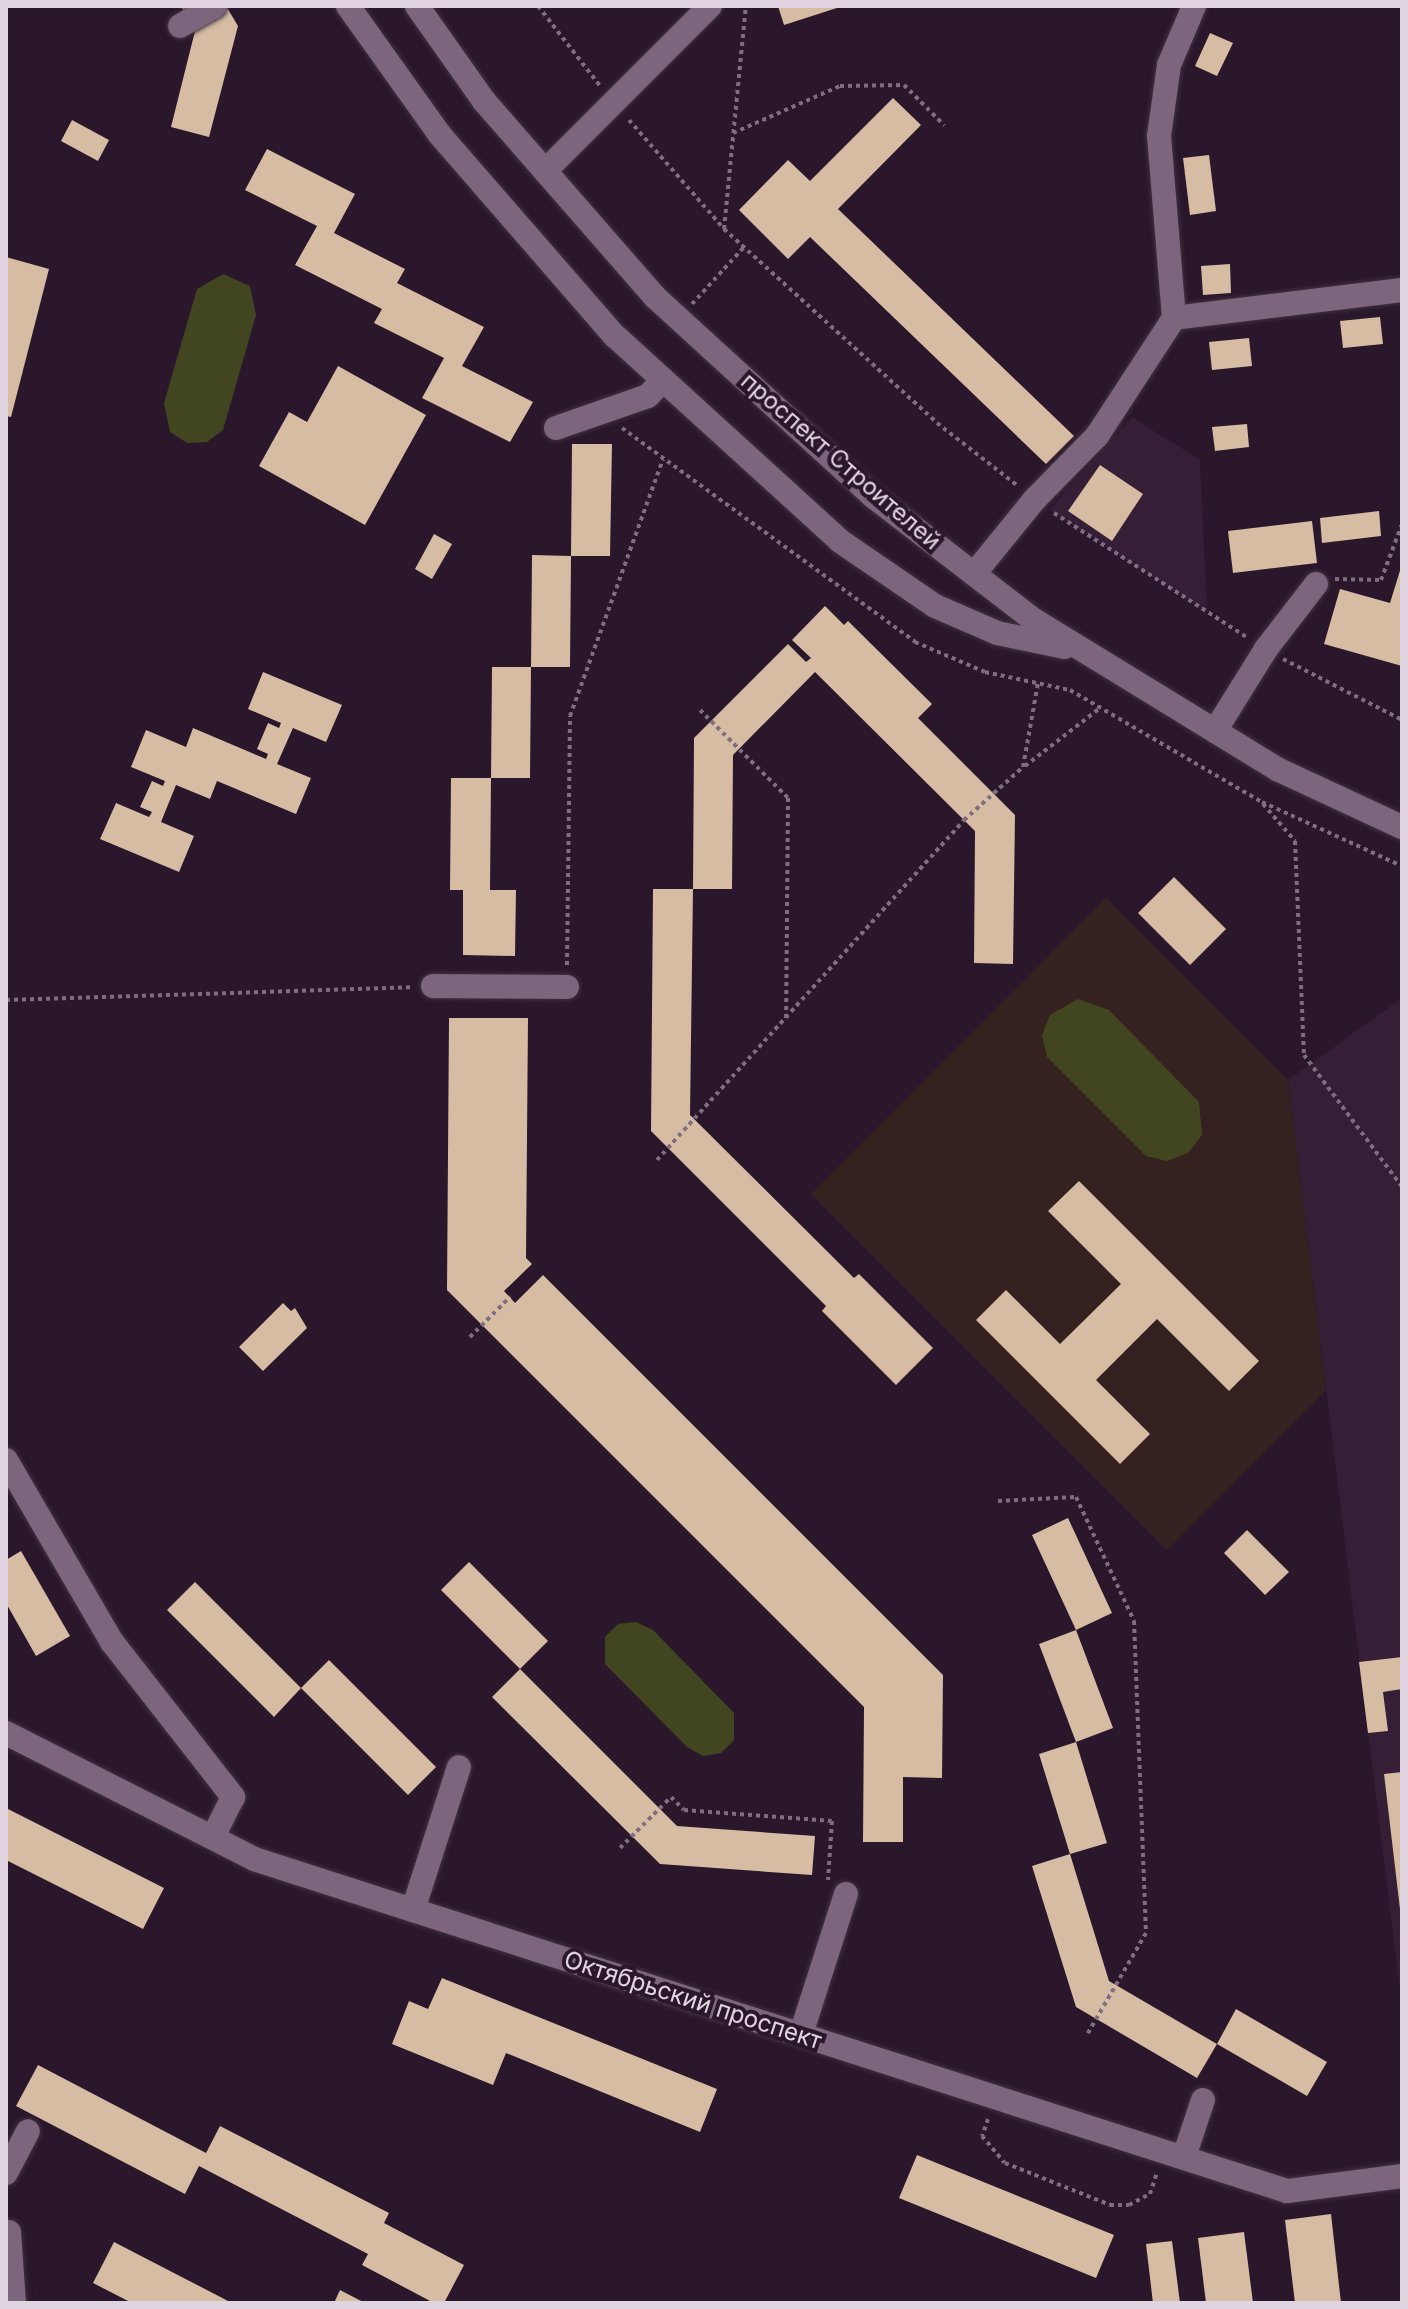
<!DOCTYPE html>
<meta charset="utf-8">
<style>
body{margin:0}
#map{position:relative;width:1408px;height:2309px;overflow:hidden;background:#2a172b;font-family:Inter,sans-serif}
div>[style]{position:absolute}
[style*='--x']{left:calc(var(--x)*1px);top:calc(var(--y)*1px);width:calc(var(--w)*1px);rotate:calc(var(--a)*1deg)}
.built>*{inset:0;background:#361e36}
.education>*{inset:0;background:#342120}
.green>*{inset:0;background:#414620}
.building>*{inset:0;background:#d5bca2}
.path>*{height:4px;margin-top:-2px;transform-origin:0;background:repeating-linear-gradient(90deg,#7e6e7f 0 4px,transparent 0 8px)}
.roads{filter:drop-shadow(0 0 2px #403140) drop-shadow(0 0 2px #403140)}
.minor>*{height:24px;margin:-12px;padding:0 12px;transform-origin:12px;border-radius:12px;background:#7d667d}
span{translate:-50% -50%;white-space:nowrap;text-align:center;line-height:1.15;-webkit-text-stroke:8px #2a172b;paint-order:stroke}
.street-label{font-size:24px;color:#e1d4e1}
.frame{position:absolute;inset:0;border:8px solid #e1d4e1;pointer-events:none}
</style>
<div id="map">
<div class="built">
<i style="clip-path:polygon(1132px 417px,1200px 460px,1207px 613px,1049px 510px)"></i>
<i style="clip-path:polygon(1402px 998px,1402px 2007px,1288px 1080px)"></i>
</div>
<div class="education">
<i style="clip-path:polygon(1106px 898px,1288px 1080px,1326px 1390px,1167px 1550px,811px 1194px)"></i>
</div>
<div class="green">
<i style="clip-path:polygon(223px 274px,250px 286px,256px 315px,223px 430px,207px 442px,187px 443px,170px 432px,164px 403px,197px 289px)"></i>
<i style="clip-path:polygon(1078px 999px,1109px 1010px,1199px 1102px,1202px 1135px,1188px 1153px,1167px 1161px,1146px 1156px,1047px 1057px,1042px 1035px,1050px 1015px)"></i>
<i style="clip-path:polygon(636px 1622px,653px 1630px,734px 1713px,734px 1740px,721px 1753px,703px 1756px,687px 1747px,605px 1664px,605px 1637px,618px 1624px)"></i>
</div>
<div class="building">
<i style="clip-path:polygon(181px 6px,226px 6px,238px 26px,209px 137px,171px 127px,195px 31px)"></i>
<i style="clip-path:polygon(778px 6px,839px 6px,840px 7px,784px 25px)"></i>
<i style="clip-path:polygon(1210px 33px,1233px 43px,1217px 76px,1195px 66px)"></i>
<i style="clip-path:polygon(893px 98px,921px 125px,838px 209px,1074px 436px,1046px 464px,810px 237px,788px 259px,739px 210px,788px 160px,810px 181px)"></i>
<i style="clip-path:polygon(72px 120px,109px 140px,98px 161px,61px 141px)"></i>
<i style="clip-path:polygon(267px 149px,355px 194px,334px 233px,405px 269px,397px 283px,484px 327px,462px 366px,533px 402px,510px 442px,422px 398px,444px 358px,374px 323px,382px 309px,295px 265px,317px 226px,245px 190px)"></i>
<i style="clip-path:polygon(1209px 155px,1216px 211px,1190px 215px,1183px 158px)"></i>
<i style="clip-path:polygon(6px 257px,49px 269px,11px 417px,6px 416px)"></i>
<i style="clip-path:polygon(1230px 264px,1231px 293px,1203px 295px,1201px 266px)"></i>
<i style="clip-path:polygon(1380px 317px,1383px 344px,1343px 348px,1340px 321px)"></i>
<i style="clip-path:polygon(1249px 338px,1252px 366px,1212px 370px,1209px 342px)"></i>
<i style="clip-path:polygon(338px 366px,426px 415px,365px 525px,259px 466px,289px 412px,307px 422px)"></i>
<i style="clip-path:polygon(1247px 424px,1249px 447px,1215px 451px,1212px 427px)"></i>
<i style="clip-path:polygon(572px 444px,612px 444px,610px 556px,571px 556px)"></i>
<i style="clip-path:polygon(1100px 465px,1143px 494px,1112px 541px,1068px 511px)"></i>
<i style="clip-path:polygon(1379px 511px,1381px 536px,1322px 543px,1320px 518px)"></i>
<i style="clip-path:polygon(1312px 521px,1317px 563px,1233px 573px,1228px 531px)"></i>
<i style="clip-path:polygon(434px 534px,452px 544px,432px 579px,415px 569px)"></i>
<i style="clip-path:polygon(532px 555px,571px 556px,570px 667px,531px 667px,530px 778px,491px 778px,492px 667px,531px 667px)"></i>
<i style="clip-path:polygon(1402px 564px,1402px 666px,1324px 644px,1340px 589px,1390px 603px)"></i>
<i style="clip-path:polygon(825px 606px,844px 625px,848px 621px,932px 704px,918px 718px,1015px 815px,1013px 964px,974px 963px,975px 831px,815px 672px,733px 755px,732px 889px,693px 889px,694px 738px,788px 644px,806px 662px,811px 658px,792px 640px)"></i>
<i style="clip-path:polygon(263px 672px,342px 705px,326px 742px,293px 728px,277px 764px,311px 778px,296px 814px,217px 781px,210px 799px,176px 785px,161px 822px,194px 836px,179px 872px,100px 839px,116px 803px,149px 817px,152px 812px,140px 807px,152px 781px,163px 786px,165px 781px,131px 767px,146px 730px,186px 747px,193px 728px,266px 759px,268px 754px,257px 749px,268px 723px,279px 728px,281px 723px,248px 709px)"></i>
<i style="clip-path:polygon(451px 778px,491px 778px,490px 890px,516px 890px,515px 956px,463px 955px,463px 890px,450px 890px)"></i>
<i style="clip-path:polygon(1174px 877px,1226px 929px,1190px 965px,1138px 913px)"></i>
<i style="clip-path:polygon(653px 889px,693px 889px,690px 1115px,854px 1278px,859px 1274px,933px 1348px,896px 1385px,822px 1311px,826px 1306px,651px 1131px)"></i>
<i style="clip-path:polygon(449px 1018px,528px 1018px,526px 1258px,532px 1264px,504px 1291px,515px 1303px,543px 1275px,943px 1675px,942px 1778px,903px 1777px,903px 1842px,863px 1842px,864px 1707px,447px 1290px)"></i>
<i style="clip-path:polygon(1079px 1181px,1259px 1361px,1229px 1391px,1157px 1319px,1096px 1380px,1150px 1434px,1120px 1464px,976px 1320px,1006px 1290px,1060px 1344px,1121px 1284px,1048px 1211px)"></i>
<i style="clip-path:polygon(283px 1303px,291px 1311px,295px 1308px,307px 1328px,263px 1371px,239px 1347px)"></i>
<i style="clip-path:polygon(1068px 1518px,1112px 1613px,1076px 1630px,1032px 1535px)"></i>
<i style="clip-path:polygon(1247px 1530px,1289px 1572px,1265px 1595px,1224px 1553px)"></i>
<i style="clip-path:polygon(21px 1551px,70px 1636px,36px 1656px,6px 1603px,6px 1560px)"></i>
<i style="clip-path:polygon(469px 1562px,548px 1641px,520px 1669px,441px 1590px)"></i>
<i style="clip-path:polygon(195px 1582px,301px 1688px,329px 1660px,436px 1767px,408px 1795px,301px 1688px,274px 1717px,167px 1610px)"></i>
<i style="clip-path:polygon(1076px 1630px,1113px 1728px,1076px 1742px,1039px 1644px)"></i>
<i style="clip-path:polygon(1402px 1657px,1402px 1689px,1383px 1692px,1388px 1731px,1368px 1733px,1359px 1662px)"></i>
<i style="clip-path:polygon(520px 1669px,677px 1826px,815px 1836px,812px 1875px,660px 1864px,492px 1697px)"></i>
<i style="clip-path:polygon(1076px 1742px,1107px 1843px,1070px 1854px,1039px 1754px)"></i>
<i style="clip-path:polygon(1402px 1772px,1402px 1909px,1400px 1909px,1384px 1774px)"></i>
<i style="clip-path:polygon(6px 1808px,164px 1888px,143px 1929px,6px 1860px)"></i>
<i style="clip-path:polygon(1070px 1854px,1109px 1981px,1217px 2044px,1197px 2078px,1076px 2007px,1032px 1866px)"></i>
<i style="clip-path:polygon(442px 1978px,717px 2089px,700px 2132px,506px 2053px,493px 2085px,392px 2044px,409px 2001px,428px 2009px)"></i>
<i style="clip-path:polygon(1236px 2009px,1327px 2062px,1307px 2096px,1217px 2044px)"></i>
<i style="clip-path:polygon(38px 2065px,206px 2153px,220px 2126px,389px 2213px,384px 2223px,464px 2265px,444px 2303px,434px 2303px,362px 2265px,368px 2254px,199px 2166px,185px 2194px,16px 2106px)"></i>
<i style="clip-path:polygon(917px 2155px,1114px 2235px,1096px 2278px,899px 2198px)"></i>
<i style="clip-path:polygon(1331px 2214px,1341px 2303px,1295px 2303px,1285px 2220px)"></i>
<i style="clip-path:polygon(1244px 2232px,1253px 2303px,1206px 2303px,1198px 2238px)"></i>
<i style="clip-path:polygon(1172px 2241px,1180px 2303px,1153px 2303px,1146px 2244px)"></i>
<i style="clip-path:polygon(114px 2242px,232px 2303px,132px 2303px,93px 2283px)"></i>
<i style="clip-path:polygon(340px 2290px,365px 2303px,334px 2303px)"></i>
</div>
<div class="path">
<i style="--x:538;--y:6;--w:101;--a:52.2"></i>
<i style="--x:629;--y:120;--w:145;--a:48.9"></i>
<i style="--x:724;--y:229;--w:288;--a:42.3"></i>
<i style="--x:937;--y:423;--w:103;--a:37.9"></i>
<i style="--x:733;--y:133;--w:117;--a:-23.7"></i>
<i style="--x:840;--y:86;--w:64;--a:-0.9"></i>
<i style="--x:904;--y:85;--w:57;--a:45"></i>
<i style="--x:724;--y:229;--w:224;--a:-84.4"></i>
<i style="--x:692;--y:304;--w:77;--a:-47.6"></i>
<i style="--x:622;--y:428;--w:363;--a:36.1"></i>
<i style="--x:915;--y:642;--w:76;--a:23.2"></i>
<i style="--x:985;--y:672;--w:87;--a:12"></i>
<i style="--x:1070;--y:690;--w:222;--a:30.3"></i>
<i style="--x:1262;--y:802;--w:154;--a:24.6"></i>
<i style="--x:1054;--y:513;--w:231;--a:32.8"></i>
<i style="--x:1335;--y:579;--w:46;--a:1.2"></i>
<i style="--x:1381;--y:580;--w:60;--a:-69.4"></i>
<i style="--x:1283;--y:659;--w:134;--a:27.1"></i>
<i style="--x:700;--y:710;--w:124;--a:45"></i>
<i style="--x:788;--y:798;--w:221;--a:90.5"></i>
<i style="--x:1025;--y:766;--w:95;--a:-37.7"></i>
<i style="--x:1263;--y:804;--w:49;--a:49.1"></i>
<i style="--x:1295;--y:841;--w:214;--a:87.6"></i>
<i style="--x:1304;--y:1055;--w:164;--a:53.4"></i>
<i style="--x:567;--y:965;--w:249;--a:-89.3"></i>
<i style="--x:570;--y:716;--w:273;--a:-70.1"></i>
<i style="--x:6;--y:1000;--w:405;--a:-1.8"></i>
<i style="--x:657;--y:1160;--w:458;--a:-47.9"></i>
<i style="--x:964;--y:820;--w:79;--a:-41.9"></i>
<i style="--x:1023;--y:767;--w:85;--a:-79.9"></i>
<i style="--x:470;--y:1337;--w:57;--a:-45"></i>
<i style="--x:998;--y:1501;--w:78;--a:-2.9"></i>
<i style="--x:1076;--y:1497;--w:137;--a:64.9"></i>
<i style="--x:1134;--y:1621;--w:312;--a:87.8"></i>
<i style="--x:1146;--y:1933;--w:116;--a:120.1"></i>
<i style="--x:620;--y:1848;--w:72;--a:-45"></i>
<i style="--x:671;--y:1797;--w:18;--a:45"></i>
<i style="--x:684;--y:1810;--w:148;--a:4.3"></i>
<i style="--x:832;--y:1821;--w:59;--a:93.9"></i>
<i style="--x:988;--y:2119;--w:18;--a:109"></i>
<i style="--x:982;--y:2136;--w:35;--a:50"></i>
<i style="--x:1005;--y:2163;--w:113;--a:21.8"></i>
<i style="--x:1110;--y:2205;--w:19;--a:0"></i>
<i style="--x:1129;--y:2205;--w:24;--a:-28"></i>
<i style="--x:1150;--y:2194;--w:23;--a:-72"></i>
</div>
<div class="roads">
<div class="minor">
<i style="--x:348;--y:6;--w:158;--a:54.5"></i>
<i style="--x:440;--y:135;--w:267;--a:49"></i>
<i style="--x:615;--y:336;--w:304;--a:42.3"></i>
<i style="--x:840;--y:541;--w:115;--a:34.4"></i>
<i style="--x:935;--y:606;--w:68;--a:23.5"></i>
<i style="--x:997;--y:633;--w:69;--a:11.6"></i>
<i style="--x:417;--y:6;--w:116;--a:54.8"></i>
<i style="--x:484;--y:101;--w:260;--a:48.9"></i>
<i style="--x:655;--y:297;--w:297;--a:42.4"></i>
<i style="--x:874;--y:497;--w:202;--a:37.6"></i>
<i style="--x:1034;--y:620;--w:287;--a:31.5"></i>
<i style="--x:1279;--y:770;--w:136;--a:24.9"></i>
<i style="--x:180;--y:26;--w:40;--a:-29.7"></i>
<i style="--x:545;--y:171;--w:233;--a:-45"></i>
<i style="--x:1174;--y:318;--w:183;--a:-94.7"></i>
<i style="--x:1159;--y:136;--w:72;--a:-82"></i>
<i style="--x:1169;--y:65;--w:64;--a:-67"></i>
<i style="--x:1174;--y:318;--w:230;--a:-7"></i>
<i style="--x:556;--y:428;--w:97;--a:-19.2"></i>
<i style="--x:648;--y:396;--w:22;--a:-47"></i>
<i style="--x:974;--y:574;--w:97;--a:-50.9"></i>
<i style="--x:1035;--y:499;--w:88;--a:-45.5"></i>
<i style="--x:1097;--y:436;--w:141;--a:-56.9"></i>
<i style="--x:1215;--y:731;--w:97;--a:-58.1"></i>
<i style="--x:1266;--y:649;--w:82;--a:-52.4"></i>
<i style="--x:433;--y:986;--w:134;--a:0.4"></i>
<i style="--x:6;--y:1460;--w:211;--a:59.8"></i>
<i style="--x:112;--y:1642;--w:197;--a:52"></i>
<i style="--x:233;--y:1797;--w:45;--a:116.6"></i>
<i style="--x:6;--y:1733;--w:278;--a:26.9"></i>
<i style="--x:254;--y:1859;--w:1085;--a:17.82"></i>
<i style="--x:1287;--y:2191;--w:116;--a:-7.4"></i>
<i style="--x:413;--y:1910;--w:150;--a:-72.2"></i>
<i style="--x:801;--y:2034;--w:147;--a:-72.2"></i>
<i style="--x:1184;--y:2157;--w:60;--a:-71.6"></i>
<i style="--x:6;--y:2173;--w:47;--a:-62.4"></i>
<i style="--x:9;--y:2232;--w:71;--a:86"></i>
</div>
</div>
<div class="street-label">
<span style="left:841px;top:461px;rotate:41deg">проспект Строителей</span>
<span style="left:693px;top:2000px;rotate:18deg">Октябрьский проспект</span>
</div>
<div class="frame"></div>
</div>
